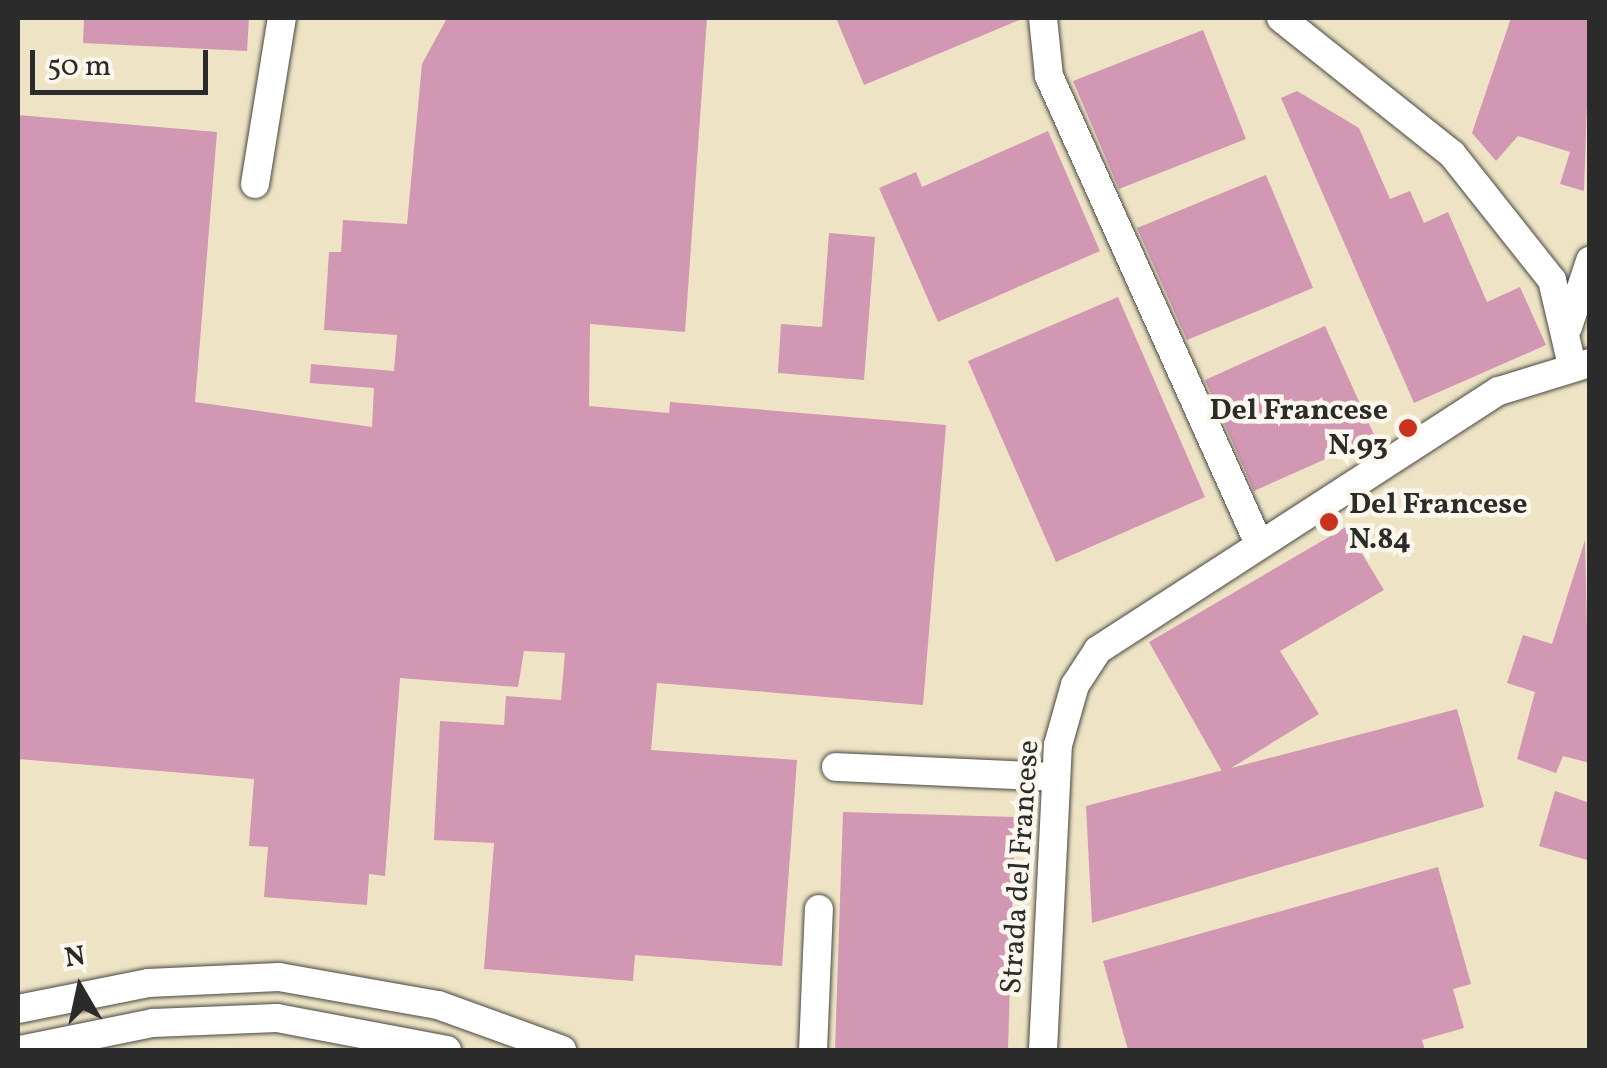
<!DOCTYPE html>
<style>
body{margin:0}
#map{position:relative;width:1607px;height:1068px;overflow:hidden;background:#eee4c5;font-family:Vollkorn,serif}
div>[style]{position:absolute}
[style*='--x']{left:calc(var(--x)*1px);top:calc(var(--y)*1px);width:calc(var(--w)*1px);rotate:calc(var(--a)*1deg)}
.building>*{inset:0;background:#d297b3}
.roads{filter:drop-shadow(0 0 2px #484742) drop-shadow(0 0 2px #484742)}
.minor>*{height:28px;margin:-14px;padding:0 14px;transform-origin:14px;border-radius:14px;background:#fff}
.dots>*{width:28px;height:28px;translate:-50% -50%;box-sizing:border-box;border:5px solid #fbf7ec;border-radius:50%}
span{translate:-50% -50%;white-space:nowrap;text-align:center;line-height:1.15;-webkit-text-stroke:9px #fbf7ec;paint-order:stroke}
.poi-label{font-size:30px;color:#2b2b2b;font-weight:700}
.right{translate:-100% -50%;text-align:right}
.left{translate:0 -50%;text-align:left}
.street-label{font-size:30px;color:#2b2b2b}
.frame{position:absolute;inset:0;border:20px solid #2b2b2b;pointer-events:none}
.north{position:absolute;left:30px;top:938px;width:100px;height:100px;-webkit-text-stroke:8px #fbf7ec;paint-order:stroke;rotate:351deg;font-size:28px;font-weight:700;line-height:40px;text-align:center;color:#2b2b2b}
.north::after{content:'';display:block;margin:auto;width:35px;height:45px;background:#2b2b2b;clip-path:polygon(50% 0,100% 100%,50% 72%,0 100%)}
.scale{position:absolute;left:30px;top:50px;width:178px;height:45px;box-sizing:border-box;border:5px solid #2b2b2b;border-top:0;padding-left:12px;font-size:30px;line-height:35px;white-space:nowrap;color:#2b2b2b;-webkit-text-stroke:8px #fbf7ec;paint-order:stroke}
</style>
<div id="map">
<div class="building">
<i style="clip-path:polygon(84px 18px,249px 18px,247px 51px,83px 43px)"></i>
<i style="clip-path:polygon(447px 18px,707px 18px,685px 332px,590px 324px,589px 406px,669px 413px,670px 402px,946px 425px,923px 705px,657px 683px,651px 750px,797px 760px,782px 966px,635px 955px,633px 981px,484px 969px,494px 843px,434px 840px,440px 721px,504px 725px,506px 696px,561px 700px,565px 653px,524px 651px,518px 687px,400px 678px,385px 876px,369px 874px,367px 905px,264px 897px,268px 847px,249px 846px,254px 779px,18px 759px,18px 115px,217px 132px,195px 402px,372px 427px,374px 388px,310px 383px,311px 364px,394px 371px,397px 335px,324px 330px,329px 252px,341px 252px,343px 220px,407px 224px,422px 64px)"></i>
<i style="clip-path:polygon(836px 18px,1024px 18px,864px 85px)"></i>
<i style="clip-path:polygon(1511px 18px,1590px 18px,1584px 191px,1560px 184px,1570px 152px,1518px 136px,1496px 161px,1472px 133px)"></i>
<i style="clip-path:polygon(1203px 30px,1246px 139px,1119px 189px,1073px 81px)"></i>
<i style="clip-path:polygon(1297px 91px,1359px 128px,1390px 199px,1410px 191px,1424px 223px,1448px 212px,1487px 302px,1520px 287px,1546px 345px,1414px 403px,1281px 98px)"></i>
<i style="clip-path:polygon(1048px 131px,1100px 251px,938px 322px,879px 188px,916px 172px,922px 187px)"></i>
<i style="clip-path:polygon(1266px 175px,1313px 288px,1187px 340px,1137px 228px)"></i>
<i style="clip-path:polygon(829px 233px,875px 237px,864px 380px,778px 373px,781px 324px,822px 327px)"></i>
<i style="clip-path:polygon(1118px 297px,1205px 497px,1056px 562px,968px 361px)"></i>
<i style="clip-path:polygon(1325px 326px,1375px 437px,1254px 491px,1205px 380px)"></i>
<i style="clip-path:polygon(1346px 527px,1384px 590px,1280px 651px,1319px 714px,1223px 773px,1149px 642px)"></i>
<i style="clip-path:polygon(1585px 540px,1590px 763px,1563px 756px,1556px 773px,1517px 759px,1535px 692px,1507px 683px,1523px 635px,1552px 644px)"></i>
<i style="clip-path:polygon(1457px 709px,1484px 807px,1092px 923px,1086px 806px)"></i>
<i style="clip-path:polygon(1555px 791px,1590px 803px,1590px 861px,1539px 846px)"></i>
<i style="clip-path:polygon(843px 812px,1015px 817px,1008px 1050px,835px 1050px)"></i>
<i style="clip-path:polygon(1438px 867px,1471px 984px,1453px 989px,1464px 1028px,1422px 1040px,1425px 1050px,1128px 1050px,1103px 961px)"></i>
</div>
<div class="roads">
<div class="minor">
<i style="--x:1043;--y:18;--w:58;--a:84.1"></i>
<i style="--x:1049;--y:76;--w:513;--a:65.83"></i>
<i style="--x:1281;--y:18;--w:218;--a:38.5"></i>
<i style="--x:1452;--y:154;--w:161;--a:51.6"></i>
<i style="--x:1552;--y:280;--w:87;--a:76.8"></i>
<i style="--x:255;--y:184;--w:168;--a:-80.8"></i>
<i style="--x:1568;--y:327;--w:70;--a:-71.6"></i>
<i style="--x:836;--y:767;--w:220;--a:2.6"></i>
<i style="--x:18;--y:1009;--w:133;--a:-11.3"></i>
<i style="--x:148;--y:983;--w:131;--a:-2.6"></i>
<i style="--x:279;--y:977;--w:161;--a:10"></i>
<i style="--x:438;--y:1005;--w:132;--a:19.9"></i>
<i style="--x:20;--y:1050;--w:136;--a:-11.5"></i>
<i style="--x:153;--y:1023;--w:124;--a:-2.3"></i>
<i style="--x:277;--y:1018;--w:173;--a:10.7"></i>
<i style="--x:813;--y:1050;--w:141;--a:-87.6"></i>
<i style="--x:1043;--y:1050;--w:305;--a:-87.2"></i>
<i style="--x:1058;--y:745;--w:62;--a:-74.2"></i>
<i style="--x:1075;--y:685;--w:42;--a:-56.7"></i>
<i style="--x:1098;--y:650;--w:477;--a:-32.9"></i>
<i style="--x:1499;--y:391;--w:95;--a:-17.1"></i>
</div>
</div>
<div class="dots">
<i style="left:1408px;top:428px;background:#c8321e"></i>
<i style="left:1329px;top:522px;background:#c8321e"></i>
</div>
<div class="poi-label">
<span class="right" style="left:1388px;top:428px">Del Francese<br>N.93</span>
<span class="left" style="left:1349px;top:522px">Del Francese<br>N.84</span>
</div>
<div class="street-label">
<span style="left:1021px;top:867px;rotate:-86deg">Strada del Francese</span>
</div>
<div class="frame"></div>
<div class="north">N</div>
<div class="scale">50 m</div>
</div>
